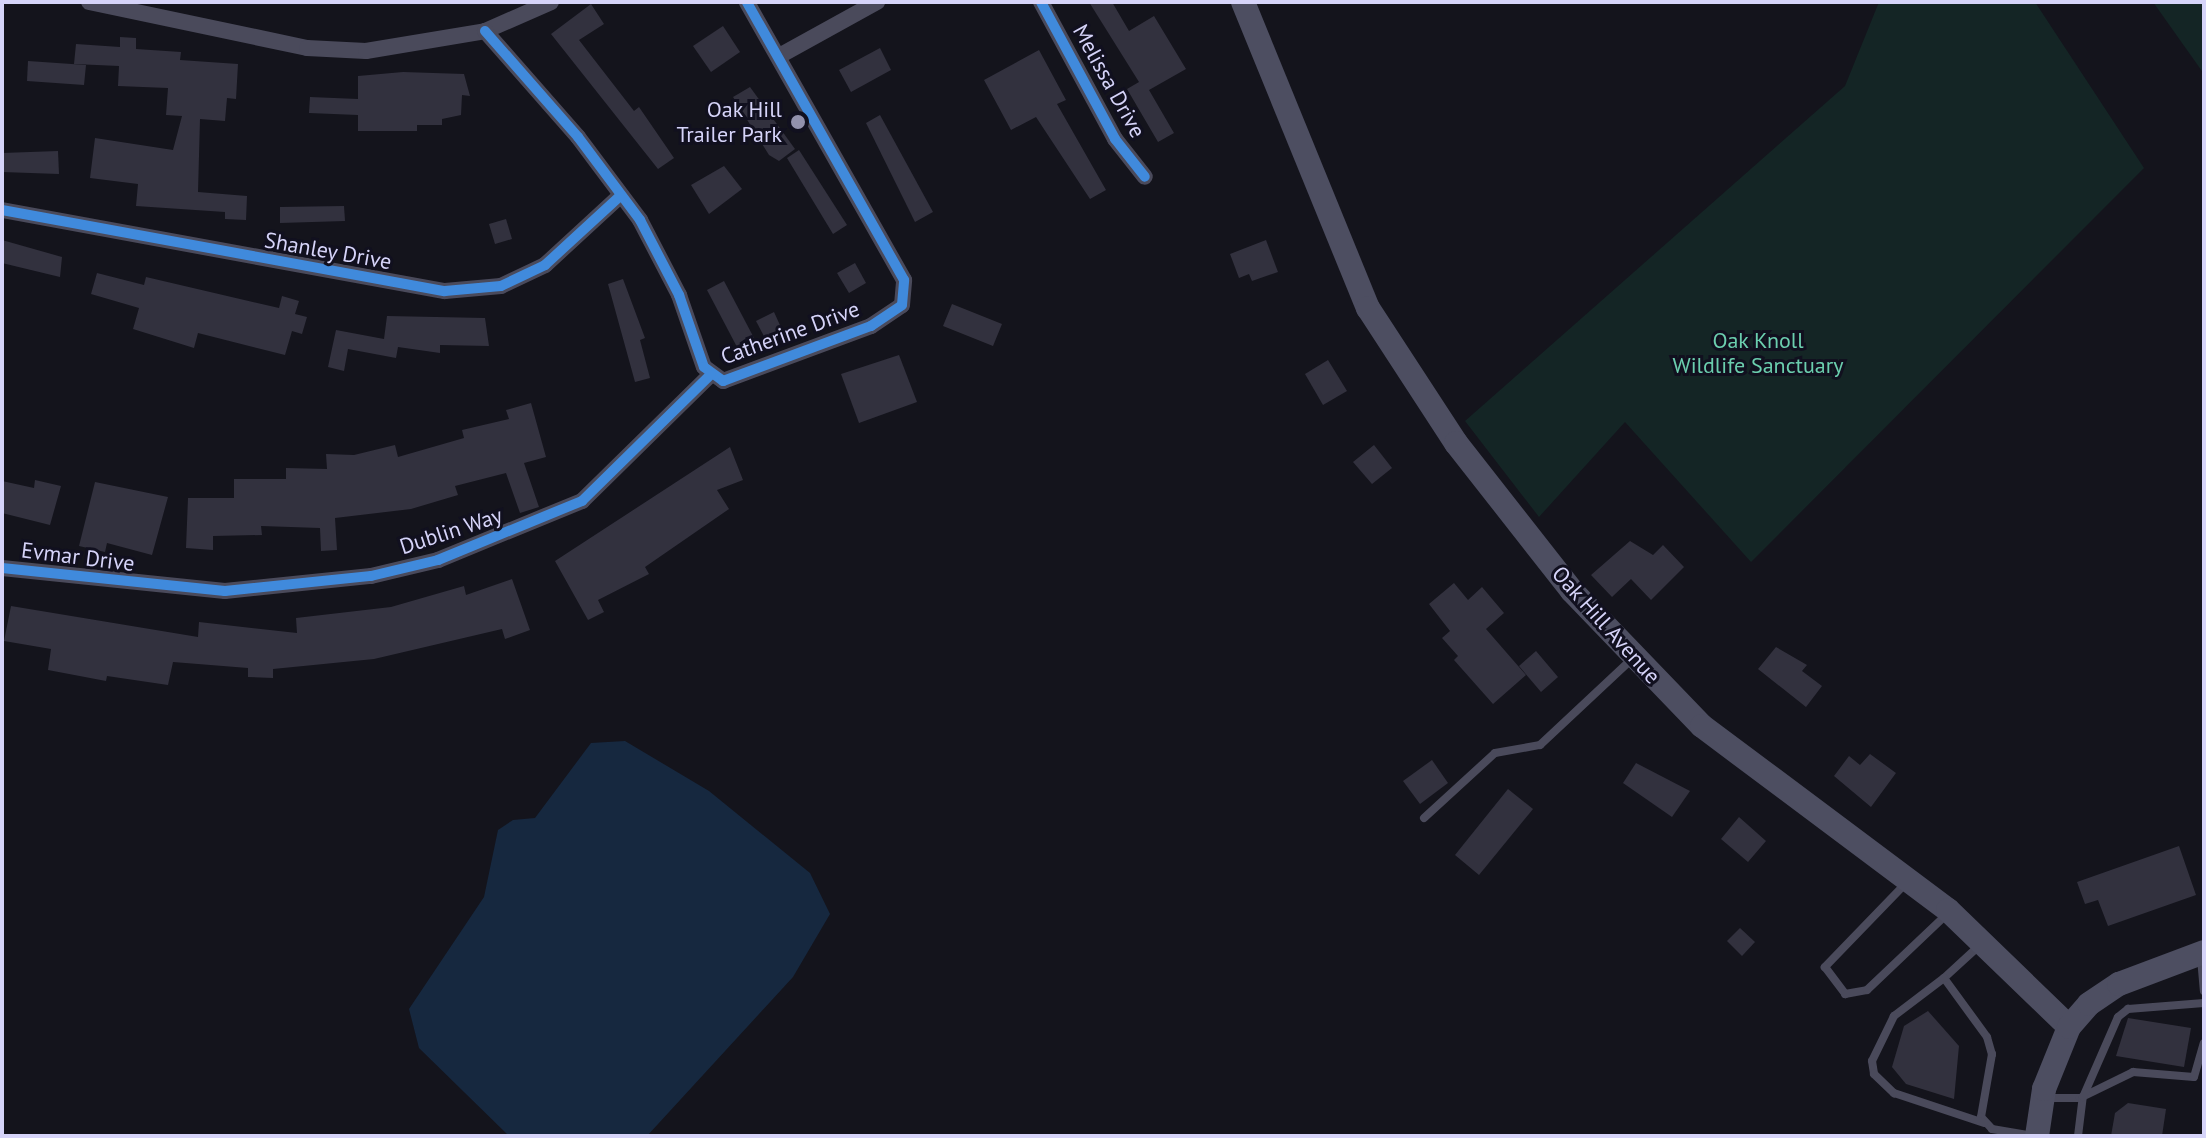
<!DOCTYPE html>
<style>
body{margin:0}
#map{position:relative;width:2206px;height:1138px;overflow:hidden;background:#14141c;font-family:"PT Sans",sans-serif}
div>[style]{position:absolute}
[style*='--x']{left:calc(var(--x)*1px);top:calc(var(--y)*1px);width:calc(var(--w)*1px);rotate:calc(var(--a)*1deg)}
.green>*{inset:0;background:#142525}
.water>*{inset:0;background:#16283f}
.building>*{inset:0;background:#32313e}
.service>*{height:8px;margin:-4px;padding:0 4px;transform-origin:4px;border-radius:4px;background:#4a4a5b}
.minor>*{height:16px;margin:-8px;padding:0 8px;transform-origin:8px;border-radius:8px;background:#4a4a5b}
.secondary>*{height:24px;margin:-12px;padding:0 12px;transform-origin:12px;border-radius:12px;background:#4d4e61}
.cycleway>*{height:10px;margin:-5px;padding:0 5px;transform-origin:5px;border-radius:5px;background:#408adc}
.dots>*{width:22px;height:22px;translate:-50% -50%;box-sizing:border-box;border:4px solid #11101f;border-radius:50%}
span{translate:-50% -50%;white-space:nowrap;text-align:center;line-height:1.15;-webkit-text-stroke:6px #11101f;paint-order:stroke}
.street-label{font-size:22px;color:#d6d4f9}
.poi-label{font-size:22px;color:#d6d4f9}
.right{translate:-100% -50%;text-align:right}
.park-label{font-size:22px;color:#6bceae}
.frame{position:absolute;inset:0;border:4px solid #d6d4f9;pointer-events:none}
</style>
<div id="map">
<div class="green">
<i style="clip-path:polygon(1879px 2px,2035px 2px,2144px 168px,1751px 562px,1625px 422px,1539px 517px,1465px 421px,1845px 86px)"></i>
<i style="clip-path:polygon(2153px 2px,2204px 2px,2204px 74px)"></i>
</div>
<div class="water">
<i style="clip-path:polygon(625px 741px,709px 791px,810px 873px,830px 914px,793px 977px,647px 1136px,509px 1136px,419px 1048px,409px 1009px,484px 897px,498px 830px,513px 820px,535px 818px,591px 743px)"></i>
</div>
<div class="building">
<i style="clip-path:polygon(1089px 2px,1112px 2px,1129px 31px,1154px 16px,1186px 69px,1149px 90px,1174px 133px,1158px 142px,1127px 89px,1139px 82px)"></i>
<i style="clip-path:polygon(591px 4px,604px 24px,579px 40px,634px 111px,639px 107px,674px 158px,658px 169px,551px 34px)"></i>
<i style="clip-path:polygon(723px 26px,740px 52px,711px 72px,693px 46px)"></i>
<i style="clip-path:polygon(120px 37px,136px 38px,136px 49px,181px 52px,180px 60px,238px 64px,236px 99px,227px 98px,225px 121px,200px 119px,198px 192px,247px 196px,246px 220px,225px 219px,225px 212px,136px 206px,138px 184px,90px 178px,95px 138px,173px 150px,182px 116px,166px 115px,168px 88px,118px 86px,119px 66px,74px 64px,76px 44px,120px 47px)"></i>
<i style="clip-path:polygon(880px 48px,891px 70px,851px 92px,839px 70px)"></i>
<i style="clip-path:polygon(1039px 50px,1066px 100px,1057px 104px,1106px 190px,1090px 199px,1036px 117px,1011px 130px,984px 80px)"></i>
<i style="clip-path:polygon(28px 61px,86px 65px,84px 85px,27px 81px)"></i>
<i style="clip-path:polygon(403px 72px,464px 74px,470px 96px,462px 95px,461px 115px,442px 119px,442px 125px,417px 125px,417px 131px,358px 131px,358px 115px,309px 113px,310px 97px,358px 99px,358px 76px)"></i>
<i style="clip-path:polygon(750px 87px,795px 149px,779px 161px,769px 155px,733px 97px)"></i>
<i style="clip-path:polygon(880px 115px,933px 212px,915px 222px,866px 123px)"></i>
<i style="clip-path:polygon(799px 150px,847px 225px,833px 234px,787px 158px)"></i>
<i style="clip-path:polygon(58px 151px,59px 174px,2px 172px,2px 153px)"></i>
<i style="clip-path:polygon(724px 166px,742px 189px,709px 214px,691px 185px)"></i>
<i style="clip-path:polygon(344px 206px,345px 221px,280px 223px,280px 207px)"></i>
<i style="clip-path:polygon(506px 219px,512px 239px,495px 244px,489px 224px)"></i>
<i style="clip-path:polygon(2px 240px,62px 257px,60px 277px,2px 263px)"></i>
<i style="clip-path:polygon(1266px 240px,1278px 272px,1252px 281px,1249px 274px,1239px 278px,1230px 254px)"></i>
<i style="clip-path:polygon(855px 263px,866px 283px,849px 293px,837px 273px)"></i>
<i style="clip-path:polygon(97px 273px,144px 285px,146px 277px,279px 308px,282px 296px,299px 301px,295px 314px,307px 317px,302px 334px,292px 331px,285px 355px,198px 333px,194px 348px,133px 329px,139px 308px,91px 294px)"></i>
<i style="clip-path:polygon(623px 279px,645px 338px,640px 340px,650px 378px,635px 382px,608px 284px)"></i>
<i style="clip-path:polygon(724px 281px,754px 338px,737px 347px,707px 290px)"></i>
<i style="clip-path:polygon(952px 304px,1002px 324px,993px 346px,943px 326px)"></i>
<i style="clip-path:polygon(774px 312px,784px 334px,767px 342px,756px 321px)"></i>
<i style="clip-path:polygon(387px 316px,485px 318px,489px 346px,440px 345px,440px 353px,398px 347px,396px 358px,348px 349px,344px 371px,328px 367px,336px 330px,384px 339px)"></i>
<i style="clip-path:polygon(899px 355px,917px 402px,859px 423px,841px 374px)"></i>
<i style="clip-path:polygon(1328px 360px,1347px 391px,1323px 405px,1305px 374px)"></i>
<i style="clip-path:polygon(531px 403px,546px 457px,524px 463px,539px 507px,520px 513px,506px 473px,455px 486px,458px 495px,411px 509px,335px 518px,337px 550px,321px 551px,320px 528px,261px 526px,262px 535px,213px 536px,213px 550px,186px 548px,188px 498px,234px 498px,234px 479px,286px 479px,286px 468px,327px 469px,326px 454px,354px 455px,395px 445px,398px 457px,464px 438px,462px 430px,509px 419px,506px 410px)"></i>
<i style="clip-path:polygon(1374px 445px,1392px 468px,1372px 484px,1353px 462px)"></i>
<i style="clip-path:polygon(730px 447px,743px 480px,717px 490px,729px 509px,645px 567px,649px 574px,598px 600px,604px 612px,588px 620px,555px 561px)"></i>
<i style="clip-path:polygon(35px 480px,61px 486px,50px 525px,2px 513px,2px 481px,34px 488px)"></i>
<i style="clip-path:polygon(95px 482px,168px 497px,152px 555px,107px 543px,105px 552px,79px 546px)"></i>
<i style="clip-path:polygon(1630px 541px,1653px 555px,1663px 545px,1684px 567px,1651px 600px,1631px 579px,1612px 597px,1591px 575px)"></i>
<i style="clip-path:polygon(512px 579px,530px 630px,505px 639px,502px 629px,374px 659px,273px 669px,273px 678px,248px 677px,248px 668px,173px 662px,168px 685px,107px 676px,106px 681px,48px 670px,51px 649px,4px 641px,11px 606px,198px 637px,199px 622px,297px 633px,296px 618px,391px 607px,464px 586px,466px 595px)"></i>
<i style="clip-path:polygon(1454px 583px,1468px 600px,1482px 587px,1504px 613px,1486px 629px,1526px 675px,1493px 704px,1454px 660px,1458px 656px,1442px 638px,1450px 631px,1429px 604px)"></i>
<i style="clip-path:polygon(1776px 647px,1807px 665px,1802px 671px,1822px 686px,1806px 707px,1758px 669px)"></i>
<i style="clip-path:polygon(1536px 651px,1558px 677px,1541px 692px,1519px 666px)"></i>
<i style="clip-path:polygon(1870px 754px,1896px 773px,1871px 807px,1834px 776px,1849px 756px,1860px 765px)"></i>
<i style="clip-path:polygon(1432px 760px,1448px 783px,1420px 804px,1403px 781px)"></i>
<i style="clip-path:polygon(1636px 763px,1690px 791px,1672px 817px,1623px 783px)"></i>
<i style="clip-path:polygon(1508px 789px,1533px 809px,1479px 875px,1455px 855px)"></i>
<i style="clip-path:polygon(1739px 817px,1766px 841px,1748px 862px,1721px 839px)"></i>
<i style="clip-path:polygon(2179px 846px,2196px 895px,2108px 926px,2098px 900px,2085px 904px,2077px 882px)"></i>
<i style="clip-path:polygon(1740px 928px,1755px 942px,1742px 956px,1727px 941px)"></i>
<i style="clip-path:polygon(1928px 1011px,1959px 1046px,1954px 1099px,1906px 1084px,1892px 1067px,1904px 1026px)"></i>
<i style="clip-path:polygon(2128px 1018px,2191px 1028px,2184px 1067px,2116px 1056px)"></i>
<i style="clip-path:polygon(2128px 1103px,2166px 1109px,2162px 1136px,2111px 1136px,2115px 1113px)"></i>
</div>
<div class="service">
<i style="--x:1424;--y:818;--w:96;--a:-42.5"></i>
<i style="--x:1495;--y:753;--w:46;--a:-10.1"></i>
<i style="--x:1540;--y:745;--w:127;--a:-43.1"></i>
<i style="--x:1908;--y:881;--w:120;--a:134"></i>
<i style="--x:1825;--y:967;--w:34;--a:53"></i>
<i style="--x:1845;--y:994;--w:22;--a:-10"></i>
<i style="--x:1867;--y:990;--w:112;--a:-43.5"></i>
<i style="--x:1980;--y:945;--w:49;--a:137.5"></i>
<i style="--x:1944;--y:978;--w:73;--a:53.9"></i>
<i style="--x:1987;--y:1037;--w:18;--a:74"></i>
<i style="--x:1992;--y:1054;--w:64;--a:99.9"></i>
<i style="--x:1981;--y:1117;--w:16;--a:47"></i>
<i style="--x:1992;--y:1129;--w:43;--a:9.5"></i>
<i style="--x:2201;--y:958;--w:33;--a:85"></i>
<i style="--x:1944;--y:978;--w:63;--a:142.8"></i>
<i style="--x:1894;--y:1016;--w:50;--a:116.1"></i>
<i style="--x:1872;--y:1061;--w:13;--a:81"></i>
<i style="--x:1874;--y:1074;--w:28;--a:44"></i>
<i style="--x:1894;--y:1093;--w:95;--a:18.4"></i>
<i style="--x:2046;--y:1098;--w:34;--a:0"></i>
<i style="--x:2080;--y:1098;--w:59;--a:-26.1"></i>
<i style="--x:2133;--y:1072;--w:61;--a:4.7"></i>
<i style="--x:2194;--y:1077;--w:35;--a:-74"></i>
<i style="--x:2078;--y:1136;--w:39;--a:-83"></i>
<i style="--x:2083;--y:1097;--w:87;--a:-66.4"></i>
<i style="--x:2118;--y:1017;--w:13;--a:-39"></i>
<i style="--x:2128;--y:1009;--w:76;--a:-4.5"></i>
</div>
<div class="minor">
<i style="--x:89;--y:2;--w:223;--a:11.9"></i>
<i style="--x:307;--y:48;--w:59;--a:2.9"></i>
<i style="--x:366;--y:51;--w:121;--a:-9.5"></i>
<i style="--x:485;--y:31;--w:72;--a:-23.7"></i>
<i style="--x:1041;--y:2;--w:156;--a:61.6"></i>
<i style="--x:1115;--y:139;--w:48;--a:51.7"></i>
<i style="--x:485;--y:31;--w:141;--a:48.7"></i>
<i style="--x:578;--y:137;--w:104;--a:53.2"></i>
<i style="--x:640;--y:220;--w:85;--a:62.5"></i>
<i style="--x:679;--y:295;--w:76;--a:70.9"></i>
<i style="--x:704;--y:367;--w:24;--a:36"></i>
<i style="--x:723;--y:381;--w:158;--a:-20.4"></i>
<i style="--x:871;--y:326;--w:37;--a:-34"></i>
<i style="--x:902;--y:305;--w:25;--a:-85"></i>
<i style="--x:904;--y:280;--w:319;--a:-119.5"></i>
<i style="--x:781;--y:55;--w:110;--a:-28.9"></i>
<i style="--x:2;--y:210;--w:450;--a:10.4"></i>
<i style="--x:445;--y:291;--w:56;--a:-5.1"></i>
<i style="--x:501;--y:286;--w:49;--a:-25.5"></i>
<i style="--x:545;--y:265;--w:102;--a:-42.6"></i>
<i style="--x:2;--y:568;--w:224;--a:5.9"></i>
<i style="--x:225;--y:591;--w:147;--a:-5.9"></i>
<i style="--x:371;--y:576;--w:69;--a:-13.4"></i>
<i style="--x:438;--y:560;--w:156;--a:-22.3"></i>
<i style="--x:582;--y:501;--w:180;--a:-44.5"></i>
</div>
<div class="secondary">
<i style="--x:1243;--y:2;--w:331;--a:67.8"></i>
<i style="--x:1368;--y:308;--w:161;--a:56.9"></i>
<i style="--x:1456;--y:443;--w:188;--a:51.9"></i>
<i style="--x:1572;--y:591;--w:187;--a:46.1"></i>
<i style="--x:1702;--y:726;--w:307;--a:36.8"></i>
<i style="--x:1948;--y:910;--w:168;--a:44"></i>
<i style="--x:2037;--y:1136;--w:48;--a:-81.5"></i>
<i style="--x:2044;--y:1089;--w:67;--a:-68"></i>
<i style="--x:2069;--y:1027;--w:30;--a:-49"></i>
<i style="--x:2089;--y:1004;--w:36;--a:-34"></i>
<i style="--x:2119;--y:984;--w:91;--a:-20.6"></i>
</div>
<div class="cycleway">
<i style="--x:1041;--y:2;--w:156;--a:61.6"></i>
<i style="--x:1115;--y:139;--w:48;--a:51.7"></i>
<i style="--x:485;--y:31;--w:141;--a:48.7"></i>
<i style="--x:578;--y:137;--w:104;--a:53.2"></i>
<i style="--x:640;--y:220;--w:85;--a:62.5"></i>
<i style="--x:679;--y:295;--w:76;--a:70.9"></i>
<i style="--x:704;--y:367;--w:24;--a:36"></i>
<i style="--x:723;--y:381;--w:158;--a:-20.4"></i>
<i style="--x:871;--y:326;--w:37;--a:-34"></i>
<i style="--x:902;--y:305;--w:25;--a:-85"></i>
<i style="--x:904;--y:280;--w:319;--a:-119.5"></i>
<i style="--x:2;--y:210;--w:450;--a:10.4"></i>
<i style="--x:445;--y:291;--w:56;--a:-5.1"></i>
<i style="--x:501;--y:286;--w:49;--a:-25.5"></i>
<i style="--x:545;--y:265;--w:102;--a:-42.6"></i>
<i style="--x:2;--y:568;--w:224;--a:5.9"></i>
<i style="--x:225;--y:591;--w:147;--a:-5.9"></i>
<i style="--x:371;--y:576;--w:69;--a:-13.4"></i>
<i style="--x:438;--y:560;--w:156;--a:-22.3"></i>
<i style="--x:582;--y:501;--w:180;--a:-44.5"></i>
</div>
<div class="dots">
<i style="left:798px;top:122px;background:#9291ac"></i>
</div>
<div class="street-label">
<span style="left:1109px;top:81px;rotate:61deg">Melissa Drive</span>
<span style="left:328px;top:251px;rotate:10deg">Shanley Drive</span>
<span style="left:790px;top:333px;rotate:-20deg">Catherine Drive</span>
<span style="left:451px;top:531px;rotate:-18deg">Dublin Way</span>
<span style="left:78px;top:557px;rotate:7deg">Evmar Drive</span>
<span style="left:1606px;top:625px;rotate:48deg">Oak Hill Avenue</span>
</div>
<div class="poi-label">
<span class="right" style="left:782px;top:122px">Oak Hill<br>Trailer Park</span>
</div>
<div class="park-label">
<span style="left:1758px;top:353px">Oak Knoll<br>Wildlife Sanctuary</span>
</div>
<div class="frame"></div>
</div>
